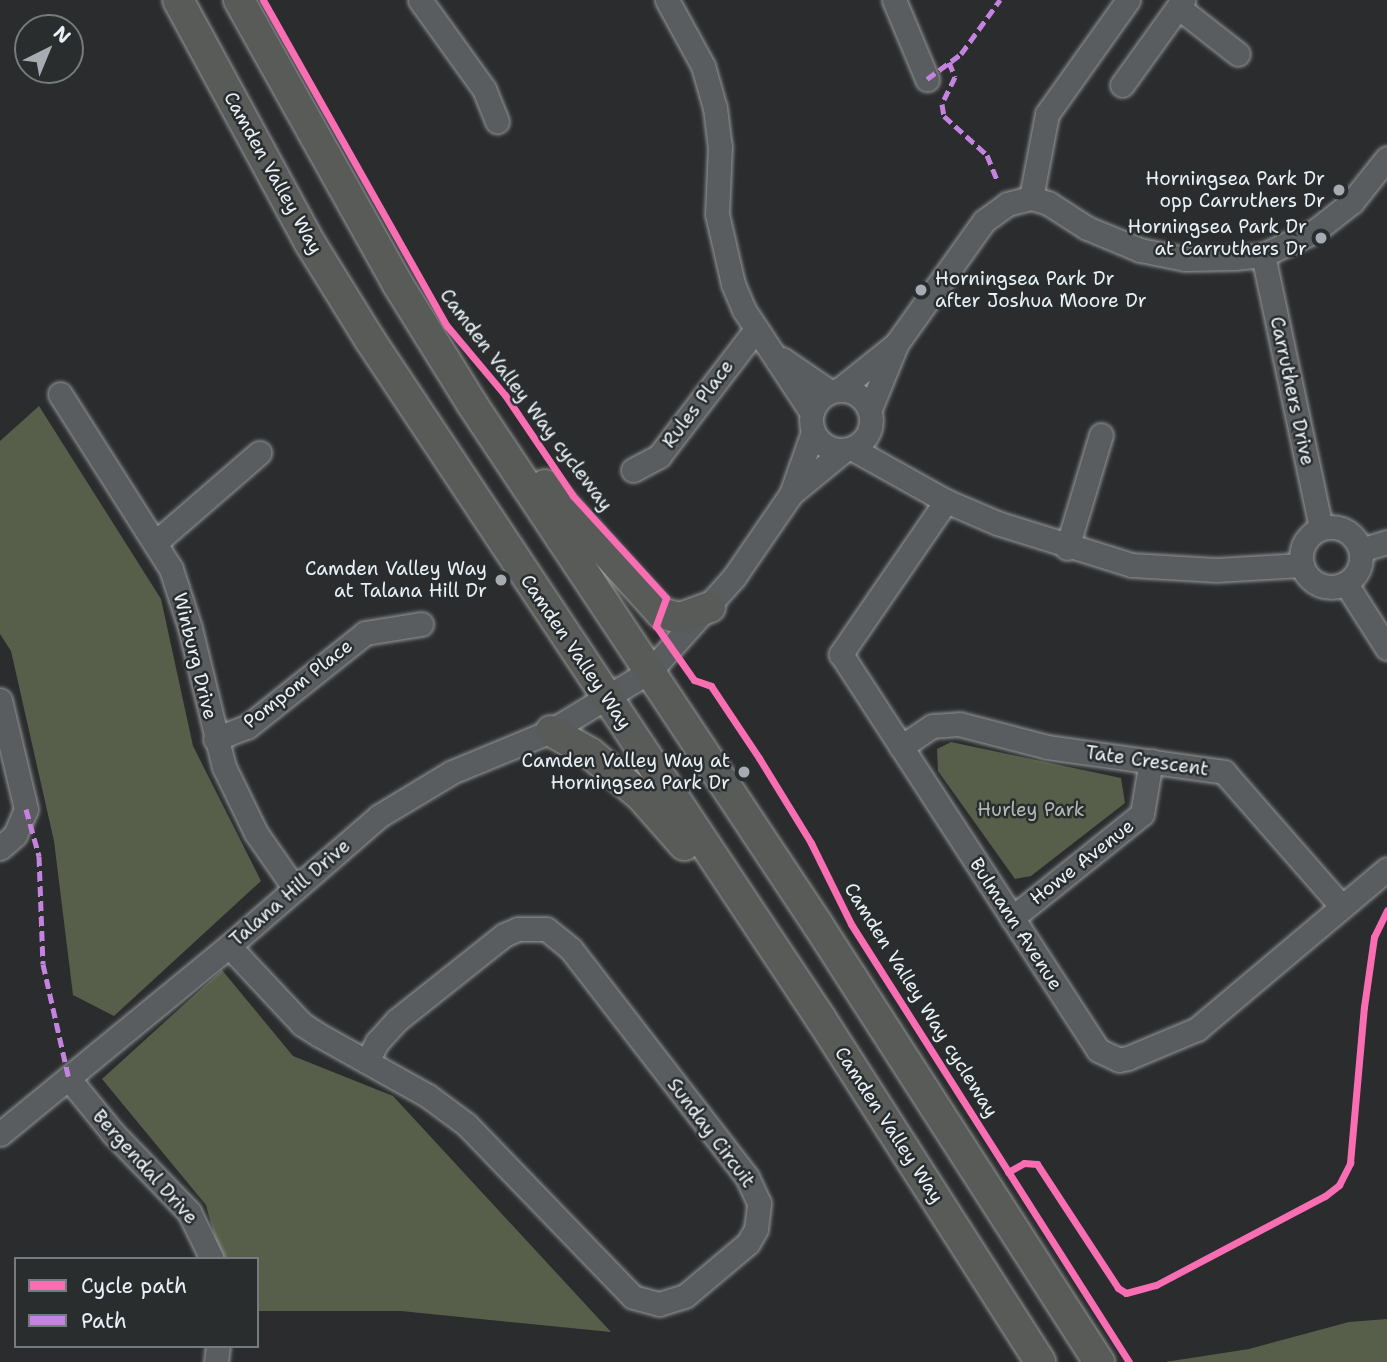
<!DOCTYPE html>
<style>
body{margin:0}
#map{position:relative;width:1387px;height:1362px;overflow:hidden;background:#2b2c2d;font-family:"Shantell Sans",sans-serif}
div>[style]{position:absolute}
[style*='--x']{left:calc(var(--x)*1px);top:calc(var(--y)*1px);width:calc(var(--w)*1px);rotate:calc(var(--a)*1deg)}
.green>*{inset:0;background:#575f4a}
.roads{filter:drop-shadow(0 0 2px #96989a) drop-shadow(0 0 2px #96989a)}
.minor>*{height:23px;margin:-11.5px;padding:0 11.5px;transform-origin:11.5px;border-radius:11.5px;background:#5a5d60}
.minor>.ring{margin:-11.5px;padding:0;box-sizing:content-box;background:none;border:23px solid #5a5d60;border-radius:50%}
.major>*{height:30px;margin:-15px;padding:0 15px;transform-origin:15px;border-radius:15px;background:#595b59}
.quiet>*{height:5px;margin-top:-2.5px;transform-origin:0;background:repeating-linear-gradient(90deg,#c483df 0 10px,transparent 0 15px)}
.cycleway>*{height:7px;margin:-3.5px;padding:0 3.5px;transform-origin:3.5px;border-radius:3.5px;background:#f96db3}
.dots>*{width:19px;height:19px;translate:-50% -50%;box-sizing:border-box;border:4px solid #2a2d2e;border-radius:50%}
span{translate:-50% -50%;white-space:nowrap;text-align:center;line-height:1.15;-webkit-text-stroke:5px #2a2d2e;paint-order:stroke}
.street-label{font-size:19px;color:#e8f1f8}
.poi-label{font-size:19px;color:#e8f1f8}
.right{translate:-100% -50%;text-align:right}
.left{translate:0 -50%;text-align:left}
.park-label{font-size:19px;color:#b1bab4}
.legend{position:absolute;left:14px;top:1257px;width:245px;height:91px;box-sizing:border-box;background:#2a2d2e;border:2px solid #767b7f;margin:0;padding:9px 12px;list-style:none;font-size:21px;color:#e8f1f8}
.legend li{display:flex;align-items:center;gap:14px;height:35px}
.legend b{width:35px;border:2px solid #767b7f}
.north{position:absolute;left:14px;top:14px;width:70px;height:70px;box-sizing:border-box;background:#2a2d2e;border:2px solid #767b7f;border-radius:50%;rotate:43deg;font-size:19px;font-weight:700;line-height:28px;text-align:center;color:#e8f1f8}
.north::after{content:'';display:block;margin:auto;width:24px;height:32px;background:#a6acb1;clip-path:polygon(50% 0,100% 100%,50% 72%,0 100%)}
</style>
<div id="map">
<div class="green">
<i style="clip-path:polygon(39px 406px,161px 599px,193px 746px,261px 881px,114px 1016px,73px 995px,54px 841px,11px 651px,0 634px,0 441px)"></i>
<i style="clip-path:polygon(951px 742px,1121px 778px,1125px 803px,1031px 876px,1015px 879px,938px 771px,937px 749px)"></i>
<i style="clip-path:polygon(222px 970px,293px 1056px,393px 1096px,611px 1332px,401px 1311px,257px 1311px,257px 1259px,221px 1259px,206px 1205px,102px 1079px)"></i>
<i style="clip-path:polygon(1387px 1319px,1387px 1362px,1165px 1362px,1249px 1349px,1349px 1322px)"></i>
</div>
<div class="roads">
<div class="minor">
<i style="--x:420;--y:0;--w:110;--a:54.3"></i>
<i style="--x:484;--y:89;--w:35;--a:68"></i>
<i style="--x:667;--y:0;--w:75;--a:61.4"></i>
<i style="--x:703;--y:66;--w:44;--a:74.1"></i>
<i style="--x:715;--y:108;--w:38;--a:83"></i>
<i style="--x:720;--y:146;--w:68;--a:92.5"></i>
<i style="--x:717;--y:214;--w:72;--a:77.1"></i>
<i style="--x:733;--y:284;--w:28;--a:67"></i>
<i style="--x:744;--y:310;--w:123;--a:56.6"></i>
<i style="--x:894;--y:0;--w:86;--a:67.3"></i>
<i style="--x:1178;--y:7;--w:76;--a:38.1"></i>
<i style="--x:1122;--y:85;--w:105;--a:-54.3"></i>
<i style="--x:1031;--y:198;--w:86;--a:-79.2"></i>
<i style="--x:1047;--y:114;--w:140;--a:-54.6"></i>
<i style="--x:1263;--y:255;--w:279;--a:78"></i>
<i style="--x:782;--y:359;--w:58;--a:34.5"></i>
<i class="ring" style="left:811px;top:390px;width:37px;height:37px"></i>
<i style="--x:839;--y:390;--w:72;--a:-38.8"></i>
<i style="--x:60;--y:394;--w:207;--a:57.6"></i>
<i style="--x:171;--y:569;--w:62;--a:72.1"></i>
<i style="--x:190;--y:628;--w:143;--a:76.3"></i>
<i style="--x:224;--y:767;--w:73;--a:64.1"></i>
<i style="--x:256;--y:833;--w:68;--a:55.1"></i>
<i style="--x:870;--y:409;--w:71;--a:-67.8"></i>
<i style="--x:897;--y:343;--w:150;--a:-54.5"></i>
<i style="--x:984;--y:221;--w:29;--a:-36"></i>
<i style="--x:1007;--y:204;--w:25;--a:-14"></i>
<i style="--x:1031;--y:198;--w:18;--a:16"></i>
<i style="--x:1048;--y:203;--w:46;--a:32.7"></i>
<i style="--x:1087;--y:228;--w:57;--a:22.5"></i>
<i style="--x:1140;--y:250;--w:46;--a:11.3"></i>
<i style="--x:1185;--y:259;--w:50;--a:-1.1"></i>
<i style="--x:1235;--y:258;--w:28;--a:-6"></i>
<i style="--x:1263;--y:255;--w:57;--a:-24.8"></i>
<i style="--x:1315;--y:231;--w:47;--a:-38.1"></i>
<i style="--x:1352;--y:202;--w:56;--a:-51.5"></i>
<i style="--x:853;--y:449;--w:107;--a:29.2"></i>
<i style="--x:946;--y:501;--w:56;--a:23.3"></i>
<i style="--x:997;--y:523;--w:141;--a:17.3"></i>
<i style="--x:1132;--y:565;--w:84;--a:3.4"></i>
<i style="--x:1216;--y:570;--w:86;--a:-3.3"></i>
<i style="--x:633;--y:470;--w:30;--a:-28"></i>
<i style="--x:659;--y:456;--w:160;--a:-52.6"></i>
<i style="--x:791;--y:494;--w:66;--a:-70.5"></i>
<i style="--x:946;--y:501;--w:186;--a:124.5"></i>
<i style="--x:841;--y:654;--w:472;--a:57"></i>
<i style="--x:1098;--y:1050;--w:23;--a:25"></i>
<i style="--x:1119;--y:1060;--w:9;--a:-13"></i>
<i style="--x:1128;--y:1058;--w:75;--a:-22.8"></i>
<i style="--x:1197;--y:1029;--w:248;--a:-40.1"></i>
<i class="ring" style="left:1301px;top:527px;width:37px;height:37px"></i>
<i style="--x:155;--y:543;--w:138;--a:-40.9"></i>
<i style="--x:1067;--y:548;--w:118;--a:-73.3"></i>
<i style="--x:1361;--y:550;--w:27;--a:-17"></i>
<i style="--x:1346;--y:584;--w:76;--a:57.4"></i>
<i style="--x:0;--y:700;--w:112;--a:76.6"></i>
<i style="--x:26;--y:809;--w:28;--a:113"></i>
<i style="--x:15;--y:835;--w:20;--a:139"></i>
<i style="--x:215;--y:739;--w:34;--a:-21"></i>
<i style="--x:247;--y:727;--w:151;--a:-38.5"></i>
<i style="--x:365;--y:633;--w:57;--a:-9.1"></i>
<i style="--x:901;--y:747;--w:37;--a:-34"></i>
<i style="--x:932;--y:726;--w:27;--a:-4"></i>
<i style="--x:959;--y:724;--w:91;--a:14.6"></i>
<i style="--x:1047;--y:747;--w:179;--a:8"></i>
<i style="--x:1224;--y:772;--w:179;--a:48.8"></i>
<i style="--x:1012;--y:918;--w:166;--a:-38.7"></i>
<i style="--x:1142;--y:814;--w:54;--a:-80.4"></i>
<i style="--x:229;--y:946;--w:107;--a:46.9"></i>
<i style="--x:302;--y:1024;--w:20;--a:33"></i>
<i style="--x:319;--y:1035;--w:125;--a:29.2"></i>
<i style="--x:428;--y:1096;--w:47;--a:36.4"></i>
<i style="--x:466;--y:1124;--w:240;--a:46"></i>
<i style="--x:633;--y:1297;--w:27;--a:15"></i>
<i style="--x:659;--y:1304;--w:27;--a:-17"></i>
<i style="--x:685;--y:1296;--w:82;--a:-40.1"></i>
<i style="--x:748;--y:1243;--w:16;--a:-60"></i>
<i style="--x:756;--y:1229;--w:26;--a:-83"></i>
<i style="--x:759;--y:1203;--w:29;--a:-115"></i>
<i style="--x:747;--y:1177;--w:288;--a:-127.7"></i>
<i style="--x:571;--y:949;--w:32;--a:-141"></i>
<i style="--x:546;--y:929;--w:28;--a:180"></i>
<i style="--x:518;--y:929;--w:15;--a:157"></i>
<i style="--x:504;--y:935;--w:137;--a:141.5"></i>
<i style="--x:397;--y:1020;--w:30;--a:132"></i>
<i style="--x:377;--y:1042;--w:22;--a:117"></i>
<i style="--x:69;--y:1079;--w:70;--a:50.8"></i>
<i style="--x:113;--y:1133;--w:110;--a:46.1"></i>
<i style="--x:189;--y:1212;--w:52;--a:63.9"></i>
<i style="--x:0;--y:1134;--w:296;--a:-39.4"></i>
<i style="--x:229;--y:946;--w:198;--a:-40.9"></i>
<i style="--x:379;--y:816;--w:85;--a:-31.1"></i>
<i style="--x:452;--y:772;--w:107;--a:-22.5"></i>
<i style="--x:551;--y:731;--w:116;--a:-31.2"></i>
<i style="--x:650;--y:671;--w:126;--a:-48.2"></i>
<i style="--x:734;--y:577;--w:101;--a:-55.5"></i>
<i style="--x:791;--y:494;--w:67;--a:-39.6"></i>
<i style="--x:216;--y:1362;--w:16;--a:-83"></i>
</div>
<div class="major">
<i style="--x:178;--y:0;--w:277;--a:61.5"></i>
<i style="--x:310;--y:243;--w:114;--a:58.3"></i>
<i style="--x:370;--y:340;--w:815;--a:56.41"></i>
<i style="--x:821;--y:1019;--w:407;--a:57.4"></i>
<i style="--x:239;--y:0;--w:324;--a:60.8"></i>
<i style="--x:397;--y:283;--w:142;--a:58.2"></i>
<i style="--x:472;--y:404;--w:625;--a:56.41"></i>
<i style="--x:818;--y:925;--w:520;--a:57.26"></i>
<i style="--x:545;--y:485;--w:173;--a:47.8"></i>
<i style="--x:661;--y:613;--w:20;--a:15"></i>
<i style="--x:680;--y:618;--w:32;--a:-20"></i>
<i style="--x:551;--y:731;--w:45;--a:29.4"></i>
<i style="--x:590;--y:753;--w:68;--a:40.2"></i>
<i style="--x:642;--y:797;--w:64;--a:48.8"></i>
</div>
</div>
<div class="quiet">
<i style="--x:949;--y:62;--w:16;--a:68"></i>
<i style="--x:955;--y:77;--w:30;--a:116"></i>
<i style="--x:942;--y:104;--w:12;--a:81"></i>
<i style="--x:944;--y:116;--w:58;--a:42.2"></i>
<i style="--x:987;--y:155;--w:29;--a:68"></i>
<i style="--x:927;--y:79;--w:42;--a:-36.3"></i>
<i style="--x:961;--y:54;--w:67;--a:-54.2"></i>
<i style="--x:26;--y:809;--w:49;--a:74.5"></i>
<i style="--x:39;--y:856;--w:108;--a:87.9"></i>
<i style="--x:43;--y:964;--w:118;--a:77.3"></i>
</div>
<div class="cycleway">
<i style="--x:263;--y:0;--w:374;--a:60.6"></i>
<i style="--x:447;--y:326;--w:90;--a:50"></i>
<i style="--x:505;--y:395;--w:122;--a:56"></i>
<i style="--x:573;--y:496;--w:138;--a:47.6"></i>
<i style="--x:666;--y:598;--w:30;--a:110"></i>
<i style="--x:656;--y:626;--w:66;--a:54.9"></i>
<i style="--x:694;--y:680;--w:18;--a:19"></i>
<i style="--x:711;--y:686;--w:87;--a:56.3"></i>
<i style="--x:759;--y:758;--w:100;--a:58.5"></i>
<i style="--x:811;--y:843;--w:90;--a:63.7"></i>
<i style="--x:851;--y:924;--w:519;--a:57.6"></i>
<i style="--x:1008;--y:1172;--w:18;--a:-29"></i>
<i style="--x:1024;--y:1163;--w:13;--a:4"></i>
<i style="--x:1037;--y:1164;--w:148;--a:56.8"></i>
<i style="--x:1118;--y:1288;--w:9;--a:32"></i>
<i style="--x:1126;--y:1293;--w:31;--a:-15"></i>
<i style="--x:1156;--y:1285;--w:191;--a:-27.8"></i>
<i style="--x:1325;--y:1196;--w:18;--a:-38"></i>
<i style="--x:1339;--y:1185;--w:25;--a:-63"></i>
<i style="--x:1350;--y:1163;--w:157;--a:-84.9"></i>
<i style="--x:1364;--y:1007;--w:71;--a:-81.9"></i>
<i style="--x:1374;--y:937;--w:30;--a:-64"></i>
</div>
<div class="dots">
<i style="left:1339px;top:190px;background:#a6acb1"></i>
<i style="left:1321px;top:238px;background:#a6acb1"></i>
<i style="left:921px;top:290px;background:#a6acb1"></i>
<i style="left:501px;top:580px;background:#a6acb1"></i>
<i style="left:744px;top:772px;background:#a6acb1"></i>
</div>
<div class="street-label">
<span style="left:273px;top:173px;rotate:61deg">Camden Valley Way</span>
<span style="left:1292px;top:391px;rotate:78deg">Carruthers Drive</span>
<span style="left:526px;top:400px;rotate:53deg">Camden Valley Way cycleway</span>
<span style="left:698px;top:404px;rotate:-53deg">Rules Place</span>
<span style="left:576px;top:652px;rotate:56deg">Camden Valley Way</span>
<span style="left:195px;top:656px;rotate:76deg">Winburg Drive</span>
<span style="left:298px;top:684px;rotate:-38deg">Pompom Place</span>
<span style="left:1147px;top:761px;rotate:8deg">Tate Crescent</span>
<span style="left:1082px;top:862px;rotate:-38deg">Howe Avenue</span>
<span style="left:290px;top:893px;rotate:-41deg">Talana Hill Drive</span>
<span style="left:1016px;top:924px;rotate:57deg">Bulmann Avenue</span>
<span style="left:921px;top:1000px;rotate:58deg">Camden Valley Way cycleway</span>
<span style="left:889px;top:1125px;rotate:57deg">Camden Valley Way</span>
<span style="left:711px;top:1133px;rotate:53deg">Sunday Circuit</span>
<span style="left:145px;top:1167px;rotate:48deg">Bergendal Drive</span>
</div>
<div class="poi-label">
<span class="right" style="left:1325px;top:190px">Horningsea Park Dr<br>opp Carruthers Dr</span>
<span class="right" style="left:1307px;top:238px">Horningsea Park Dr<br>at Carruthers Dr</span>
<span class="left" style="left:935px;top:290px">Horningsea Park Dr<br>after Joshua Moore Dr</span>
<span class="right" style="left:487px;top:580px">Camden Valley Way<br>at Talana Hill Dr</span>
<span class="right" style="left:730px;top:772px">Camden Valley Way at<br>Horningsea Park Dr</span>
</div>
<div class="park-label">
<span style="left:1031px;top:810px">Hurley Park</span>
</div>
<ul class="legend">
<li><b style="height:9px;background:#f96db3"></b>Cycle path</li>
<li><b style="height:9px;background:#c483df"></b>Path</li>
</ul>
<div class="north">N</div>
</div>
